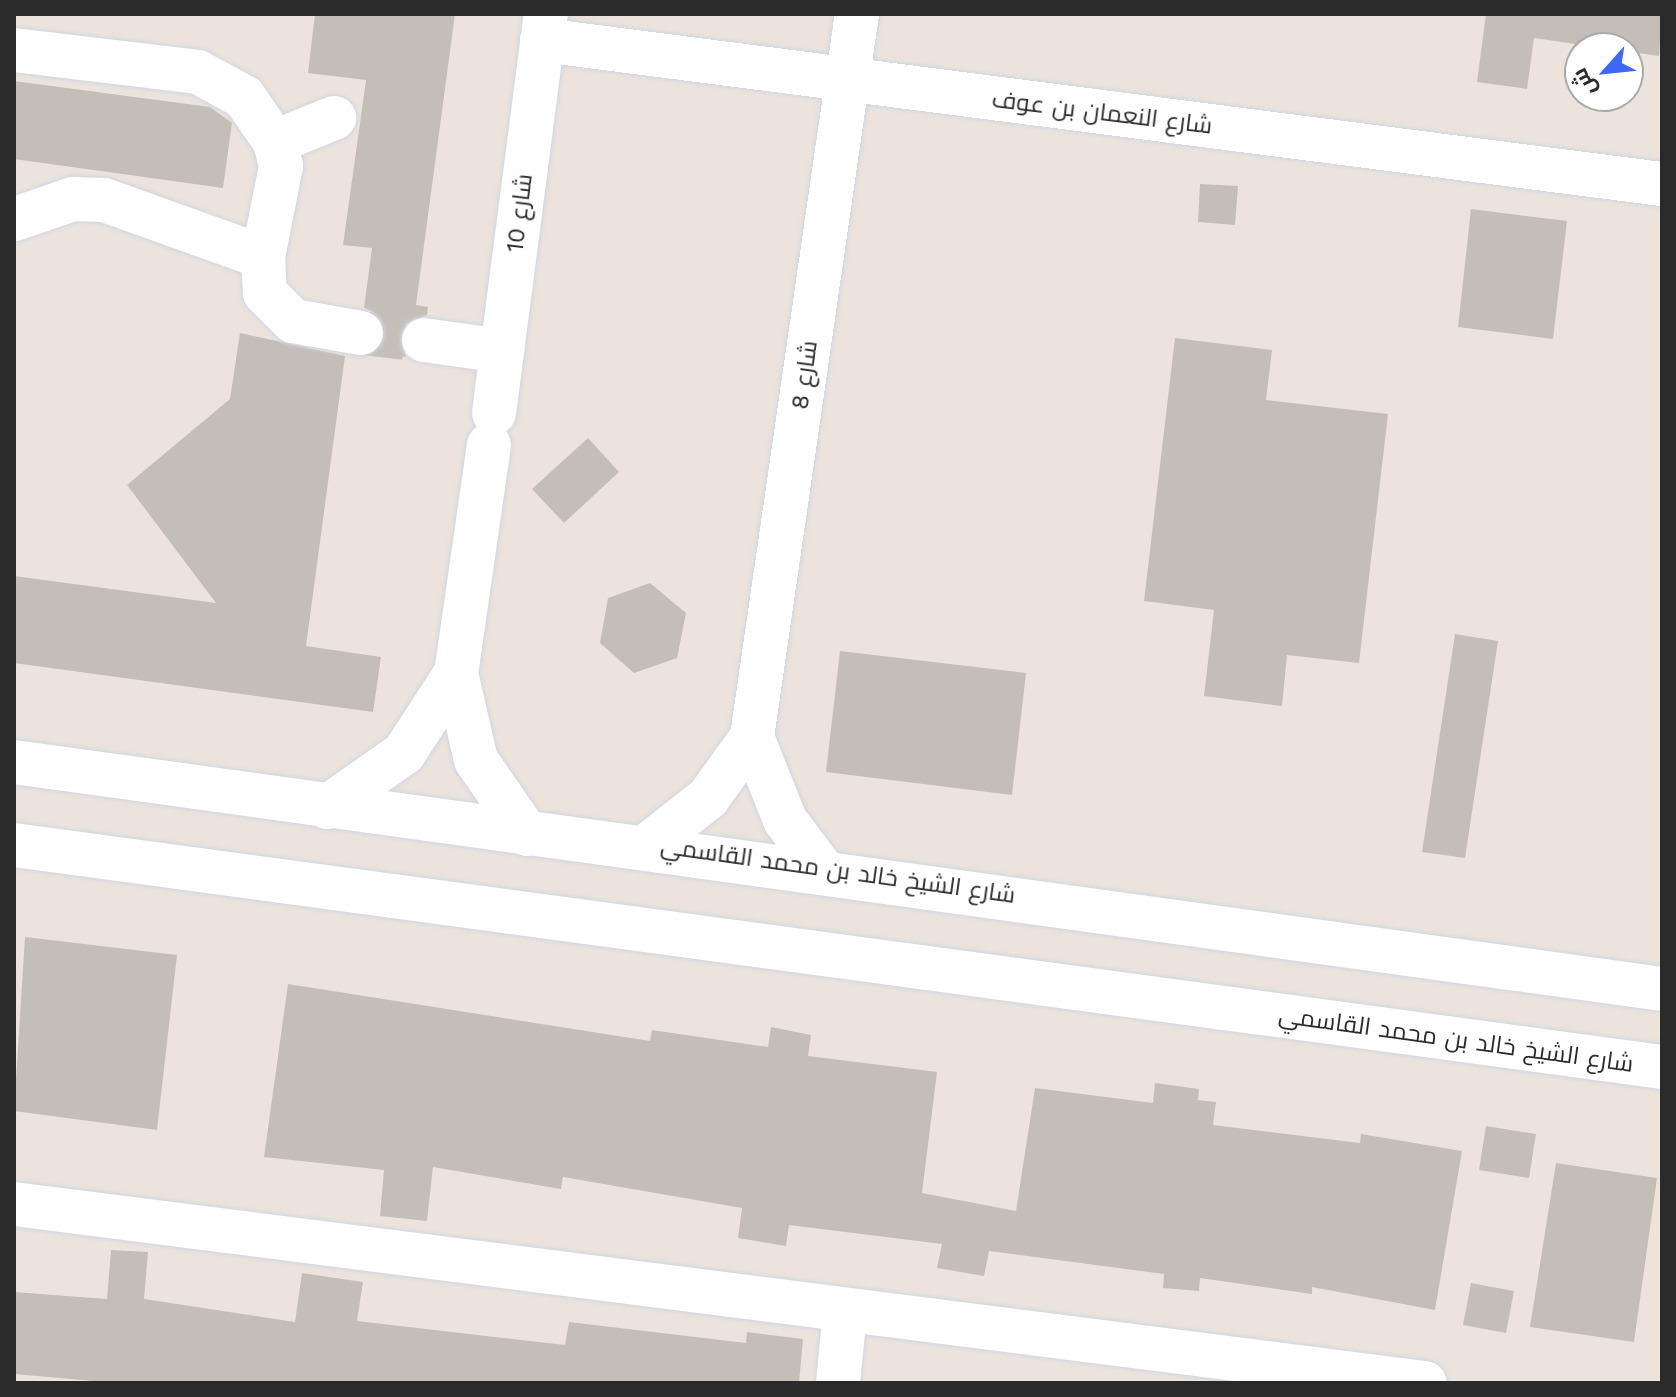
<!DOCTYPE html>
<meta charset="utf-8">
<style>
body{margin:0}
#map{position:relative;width:1676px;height:1397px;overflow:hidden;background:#ece4dc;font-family:"Work Sans",Cairo,sans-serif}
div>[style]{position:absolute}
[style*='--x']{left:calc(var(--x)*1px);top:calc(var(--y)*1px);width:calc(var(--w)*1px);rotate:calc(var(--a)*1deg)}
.building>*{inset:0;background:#c4beb9}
.street-tunnel>*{height:44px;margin-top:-22px;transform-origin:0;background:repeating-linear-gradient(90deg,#c5bfb8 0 44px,transparent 0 66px)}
.roads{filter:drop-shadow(0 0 2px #d1d5e2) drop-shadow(0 0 2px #d1d5e2)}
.street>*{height:44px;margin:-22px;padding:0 22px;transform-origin:22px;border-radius:22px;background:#fff}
.secondary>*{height:44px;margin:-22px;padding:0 22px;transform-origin:22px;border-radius:22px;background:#fff}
span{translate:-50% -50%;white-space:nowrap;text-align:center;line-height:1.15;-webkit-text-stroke:7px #fff;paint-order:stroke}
.street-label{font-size:24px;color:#2a2a2a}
.frame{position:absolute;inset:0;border:16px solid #2a2a2a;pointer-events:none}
.north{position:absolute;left:1564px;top:32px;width:80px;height:80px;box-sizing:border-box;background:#fff;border:2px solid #aaa;border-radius:50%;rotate:243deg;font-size:22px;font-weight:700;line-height:32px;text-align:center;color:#2a2a2a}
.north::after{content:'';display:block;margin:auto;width:28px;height:36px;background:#3f67f5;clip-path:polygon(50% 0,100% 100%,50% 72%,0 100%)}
</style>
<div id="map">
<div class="building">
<i style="clip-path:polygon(315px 14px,455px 14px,416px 305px,428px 307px,427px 315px,404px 325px,399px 337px,406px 357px,376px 352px,386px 337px,378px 314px,364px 308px,372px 248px,343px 245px,366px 80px,308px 73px)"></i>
<i style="clip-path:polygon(1486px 14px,1662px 14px,1659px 56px,1534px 38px,1527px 89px,1477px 82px)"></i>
<i style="clip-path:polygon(14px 81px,210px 107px,232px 123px,223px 188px,14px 159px)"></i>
<i style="clip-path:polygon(1200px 184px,1238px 186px,1235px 225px,1198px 222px)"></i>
<i style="clip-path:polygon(1471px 209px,1567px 221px,1553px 339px,1458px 327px)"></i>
<i style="clip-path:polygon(240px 333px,345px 356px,306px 646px,381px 657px,373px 712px,14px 663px,14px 576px,216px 603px,127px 485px,230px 399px)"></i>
<i style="clip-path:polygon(1175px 338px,1272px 350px,1266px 400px,1388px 414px,1359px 663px,1287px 655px,1282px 706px,1204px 696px,1214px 610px,1144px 601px)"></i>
<i style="clip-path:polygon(588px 438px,619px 472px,564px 523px,532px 489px)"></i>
<i style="clip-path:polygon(650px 583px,686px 613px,677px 658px,634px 673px,600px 643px,608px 598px)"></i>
<i style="clip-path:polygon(1455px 634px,1498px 641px,1465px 858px,1422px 852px)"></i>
<i style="clip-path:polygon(840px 651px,1026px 673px,1012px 795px,826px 772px)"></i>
<i style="clip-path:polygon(25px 937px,177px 955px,157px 1130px,14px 1111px)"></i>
<i style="clip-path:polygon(288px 984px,650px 1041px,652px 1030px,768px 1047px,771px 1027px,811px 1035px,808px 1056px,937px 1072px,922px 1193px,1016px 1211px,1035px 1088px,1153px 1103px,1155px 1083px,1199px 1089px,1198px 1100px,1216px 1102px,1213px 1125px,1360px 1143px,1361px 1134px,1462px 1151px,1435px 1310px,1312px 1287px,1312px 1294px,1200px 1278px,1199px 1291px,1163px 1288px,1164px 1274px,989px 1251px,984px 1276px,937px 1268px,942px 1244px,789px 1225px,786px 1246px,738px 1238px,742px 1208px,563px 1177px,561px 1189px,433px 1167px,427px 1221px,380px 1216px,384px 1170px,264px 1157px)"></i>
<i style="clip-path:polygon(1486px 1126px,1536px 1134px,1529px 1178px,1479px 1170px)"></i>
<i style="clip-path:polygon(1556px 1163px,1657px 1178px,1634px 1342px,1530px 1327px)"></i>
<i style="clip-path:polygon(111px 1250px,148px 1252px,144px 1299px,295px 1322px,302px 1273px,363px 1282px,357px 1321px,565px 1345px,569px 1322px,746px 1343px,747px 1332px,803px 1339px,799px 1383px,116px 1383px,14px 1374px,14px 1292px,107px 1299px)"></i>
<i style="clip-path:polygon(1471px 1283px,1514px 1291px,1506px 1333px,1463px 1325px)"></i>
</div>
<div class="street-tunnel">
<i style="--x:361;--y:333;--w:63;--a:6.3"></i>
</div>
<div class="roads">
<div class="street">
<i style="--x:542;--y:40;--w:1129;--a:7.33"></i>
<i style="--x:14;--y:50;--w:185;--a:6.8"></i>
<i style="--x:198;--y:72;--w:52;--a:28.5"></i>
<i style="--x:244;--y:97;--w:55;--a:55.4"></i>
<i style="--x:275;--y:142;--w:25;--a:76"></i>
<i style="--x:281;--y:166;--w:93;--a:101.2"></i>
<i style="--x:263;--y:257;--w:36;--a:87"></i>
<i style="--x:265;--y:293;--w:40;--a:45"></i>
<i style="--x:293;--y:321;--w:69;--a:10"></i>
<i style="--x:275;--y:142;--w:64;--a:-22.1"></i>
<i style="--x:15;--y:219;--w:61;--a:-19"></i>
<i style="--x:73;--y:199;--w:31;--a:2"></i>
<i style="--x:104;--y:200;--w:169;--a:19.7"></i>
<i style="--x:424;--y:340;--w:79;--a:8"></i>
<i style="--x:494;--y:413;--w:402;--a:-82.6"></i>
<i style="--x:489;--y:445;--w:230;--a:98.2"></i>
<i style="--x:456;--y:673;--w:89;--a:77.1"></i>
<i style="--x:476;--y:760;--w:90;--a:55.4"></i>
<i style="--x:752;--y:737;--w:89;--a:68.3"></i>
<i style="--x:785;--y:820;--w:60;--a:53.1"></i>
<i style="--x:327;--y:807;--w:94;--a:-35"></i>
<i style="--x:404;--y:753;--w:95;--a:-57"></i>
<i style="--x:648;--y:845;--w:76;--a:-38.1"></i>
<i style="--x:708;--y:798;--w:75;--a:-54.2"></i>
<i style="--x:752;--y:737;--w:731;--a:-81.74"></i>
<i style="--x:14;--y:1204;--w:1422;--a:7.23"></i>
<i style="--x:838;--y:1383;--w:71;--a:-84.4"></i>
</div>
<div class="secondary">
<i style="--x:14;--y:762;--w:1664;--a:7.84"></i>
<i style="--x:14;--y:845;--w:1663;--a:7.67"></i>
</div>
</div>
<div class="street-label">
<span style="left:1102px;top:113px;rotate:7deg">شارع النعمان بن عوف</span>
<span style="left:520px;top:213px;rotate:-83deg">شارع 10</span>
<span style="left:805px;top:375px;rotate:-82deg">شارع 8</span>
<span style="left:838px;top:871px;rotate:8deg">شارع الشيخ خالد بن محمد القاسمي</span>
<span style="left:1456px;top:1040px;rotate:8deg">شارع الشيخ خالد بن محمد القاسمي</span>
</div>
<div class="frame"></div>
<div class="north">ش</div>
</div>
